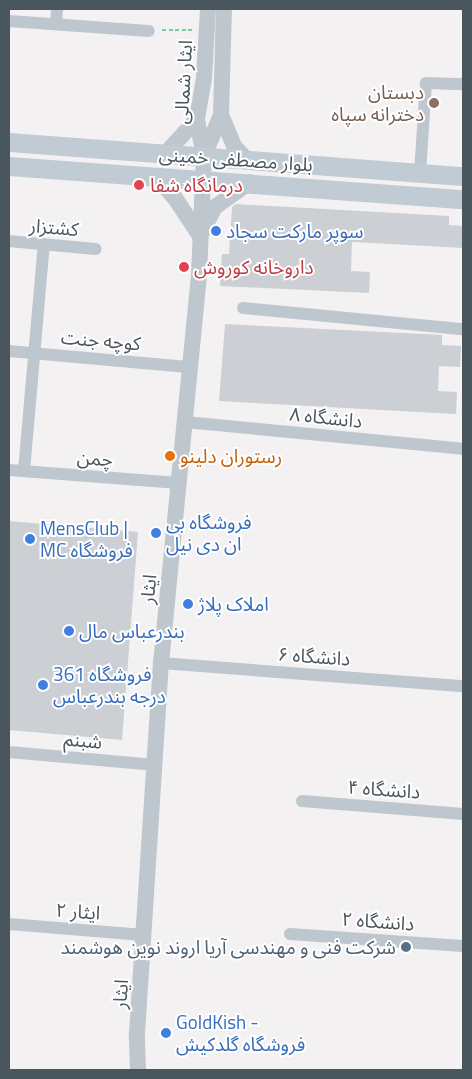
<!DOCTYPE html>
<meta charset="utf-8">
<style>
body{margin:0}
#map{position:relative;width:472px;height:1079px;overflow:hidden;background:#f4f1f2;font-family:"Titillium Web","Noto Sans Arabic",sans-serif}
div>[style]{position:absolute}
[style*='--x']{left:calc(var(--x)*1px);top:calc(var(--y)*1px);width:calc(var(--w)*1px);rotate:calc(var(--a)*1deg)}
.building>*{inset:0;background:#cccfd3}
.path>*{height:2.5px;margin-top:-1.25px;transform-origin:0;background:repeating-linear-gradient(90deg,#7ccb9c 0 4px,transparent 0 6.5px)}
.minor>*{height:12px;margin:-6px;padding:0 6px;transform-origin:6px;border-radius:6px;background:#bec7cd}
.tertiary>*{height:16px;margin:-8px;padding:0 8px;transform-origin:8px;border-radius:8px;background:#bec7cd}
.secondary>*{height:19px;margin:-9.5px;padding:0 9.5px;transform-origin:9.5px;border-radius:9.5px;background:#c0cbd4}
.dots>*{width:14px;height:14px;translate:-50% -50%;box-sizing:border-box;border:2px solid #fff;border-radius:50%}
span{translate:-50% -50%;white-space:nowrap;text-align:center;line-height:1.15;-webkit-text-stroke:4px #fff;paint-order:stroke}
.street-label{font-size:19px;color:#4a565e}
.education-label{font-size:19px;color:#785e54}
.right{translate:-100% -50%;text-align:right}
.health-label{font-size:19px;color:#be3a42}
.left{translate:0 -50%;text-align:left}
.shop-label{font-size:19px;color:#366cbe}
.food-label{font-size:19px;color:#c56008}
.service-label{font-size:19px;color:#4e5e75}
.frame{position:absolute;inset:0;border:10px solid #4a565e;pointer-events:none}
</style>
<div id="map">
<div class="building">
<i style="clip-path:polygon(236px 204px,449px 216px,449px 225px,463px 226px,463px 248px,352px 242px,351px 271px,370px 272px,369px 293px,220px 286px,222px 254px,229px 254px,232px 207px)"></i>
<i style="clip-path:polygon(225px 324px,442px 335px,442px 345px,461px 346px,460px 367px,439px 366px,438px 391px,457px 392px,456px 414px,219px 401px)"></i>
<i style="clip-path:polygon(9px 521px,138px 532px,122px 740px,9px 730px)"></i>
</div>
<div class="path">
<i style="--x:162;--y:30;--w:30;--a:0"></i>
</div>
<div class="minor">
<i style="--x:9;--y:21;--w:140;--a:4.1"></i>
<i style="--x:56;--y:24;--w:15;--a:-86"></i>
<i style="--x:420;--y:173;--w:90;--a:-86.2"></i>
<i style="--x:426;--y:83;--w:37;--a:2"></i>
<i style="--x:9;--y:241;--w:87;--a:5.3"></i>
<i style="--x:243;--y:308;--w:221;--a:5.5"></i>
<i style="--x:9;--y:351;--w:182;--a:5.1"></i>
<i style="--x:185;--y:422;--w:279;--a:5.5"></i>
<i style="--x:9;--y:470;--w:170;--a:4.4"></i>
<i style="--x:24;--y:471;--w:228;--a:-85"></i>
<i style="--x:161;--y:663;--w:303;--a:4.4"></i>
<i style="--x:9;--y:752;--w:147;--a:5.1"></i>
<i style="--x:302;--y:801;--w:162;--a:4.6"></i>
<i style="--x:9;--y:924;--w:135;--a:4.7"></i>
<i style="--x:290;--y:934;--w:173;--a:4"></i>
</div>
<div class="tertiary">
<i style="--x:221;--y:115;--w:34;--a:67"></i>
<i style="--x:234;--y:146;--w:18;--a:47"></i>
<i style="--x:166;--y:153;--w:46;--a:-47.6"></i>
<i style="--x:204;--y:156;--w:38;--a:-101"></i>
<i style="--x:197;--y:119;--w:42;--a:-80.3"></i>
<i style="--x:204;--y:78;--w:69;--a:-86.7"></i>
<i style="--x:155;--y:176;--w:30;--a:48"></i>
<i style="--x:175;--y:198;--w:45;--a:56.7"></i>
<i style="--x:202;--y:232;--w:28;--a:-63"></i>
<i style="--x:215;--y:207;--w:43;--a:-35.5"></i>
<i style="--x:138;--y:1070;--w:37;--a:-92"></i>
<i style="--x:137;--y:1033;--w:371;--a:-86.3"></i>
<i style="--x:161;--y:663;--w:390;--a:-84.4"></i>
<i style="--x:199;--y:275;--w:119;--a:-87.6"></i>
<i style="--x:204;--y:156;--w:44;--a:-67.5"></i>
<i style="--x:221;--y:115;--w:106;--a:-88.4"></i>
</div>
<div class="secondary">
<i style="--x:9;--y:142;--w:455;--a:4.3"></i>
<i style="--x:9;--y:166;--w:455;--a:4.2"></i>
</div>
<div class="dots">
<i style="left:434px;top:103px;background:#8d6e63"></i>
<i style="left:139px;top:185px;background:#e0444e"></i>
<i style="left:216px;top:231px;background:#3f7fe0"></i>
<i style="left:184px;top:267px;background:#e0444e"></i>
<i style="left:170px;top:456px;background:#e8710a"></i>
<i style="left:156px;top:533px;background:#3f7fe0"></i>
<i style="left:30px;top:539px;background:#3f7fe0"></i>
<i style="left:188px;top:604px;background:#3f7fe0"></i>
<i style="left:69px;top:631px;background:#3f7fe0"></i>
<i style="left:43px;top:685px;background:#3f7fe0"></i>
<i style="left:406px;top:947px;background:#5c6f8a"></i>
<i style="left:166px;top:1033px;background:#3f7fe0"></i>
</div>
<div class="street-label">
<span style="left:183px;top:82px;rotate:-87deg">ایثار شمالی</span>
<span style="left:236px;top:159px;rotate:4deg">بلوار مصطفی خمینی</span>
<span style="left:54px;top:227px;rotate:5deg">کشتزار</span>
<span style="left:101px;top:340px;rotate:5deg">کوچه جنت</span>
<span style="left:326px;top:417px;rotate:6deg">دانشگاه ۸</span>
<span style="left:95px;top:458px;rotate:4deg">چمن</span>
<span style="left:148px;top:589px;rotate:-84deg">ایثار</span>
<span style="left:314px;top:656px;rotate:4deg">دانشگاه ۶</span>
<span style="left:83px;top:740px;rotate:5deg">شبنم</span>
<span style="left:384px;top:789px;rotate:4deg">دانشگاه ۴</span>
<span style="left:78px;top:911px;rotate:4deg">ایثار ۲</span>
<span style="left:378px;top:921px;rotate:4deg">دانشگاه ۲</span>
<span style="left:120px;top:994px;rotate:-86deg">ایثار</span>
</div>
<div class="education-label">
<span class="right" style="left:424px;top:103px">دبستان<br>دخترانه سپاه</span>
</div>
<div class="health-label">
<span class="left" style="left:150px;top:185px">درمانگاه شفا</span>
<span class="left" style="left:194px;top:267px">داروخانه کوروش</span>
</div>
<div class="shop-label">
<span class="left" style="left:226px;top:231px">سوپر مارکت سجاد</span>
<span class="left" style="left:166px;top:533px">فروشگاه بی<br>ان دی نیل</span>
<span class="left" style="left:40px;top:539px">MensClub |<br>MC فروشگاه</span>
<span class="left" style="left:198px;top:604px">املاک پلاژ</span>
<span class="left" style="left:79px;top:631px">بندرعباس مال</span>
<span class="left" style="left:53px;top:685px">فروشگاه 361<br>درجه بندرعباس</span>
<span class="left" style="left:176px;top:1033px">GoldKish -<br>فروشگاه گلدکیش</span>
</div>
<div class="food-label">
<span class="left" style="left:180px;top:456px">رستوران دلینو</span>
</div>
<div class="service-label">
<span class="right" style="left:396px;top:947px">شرکت فنی و مهندسی آریا اروند نوین هوشمند</span>
</div>
<div class="frame"></div>
</div>
